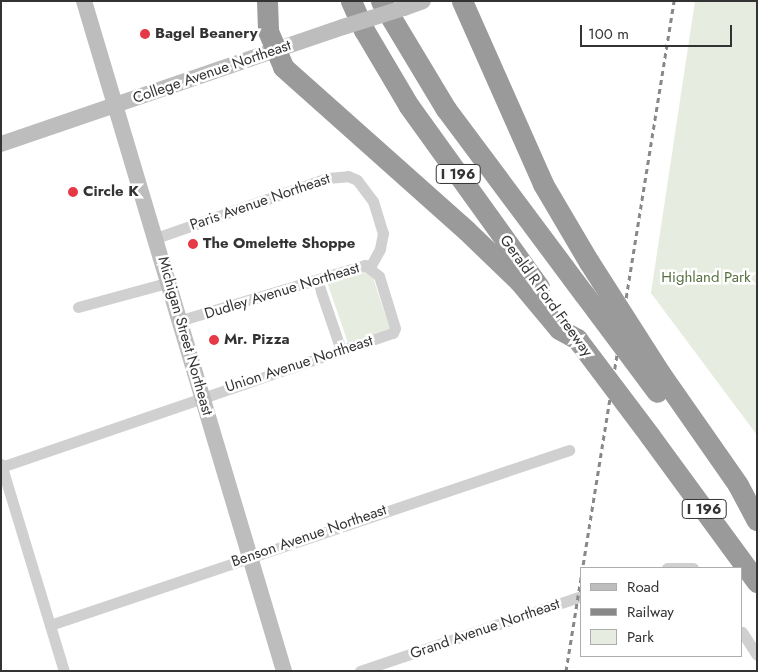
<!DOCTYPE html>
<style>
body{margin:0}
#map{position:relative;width:758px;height:672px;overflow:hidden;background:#fff;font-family:Jost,sans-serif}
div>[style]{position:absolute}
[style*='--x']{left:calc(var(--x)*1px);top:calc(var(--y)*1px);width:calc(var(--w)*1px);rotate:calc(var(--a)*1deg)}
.green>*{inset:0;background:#e6ecdf}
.street>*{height:11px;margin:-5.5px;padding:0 5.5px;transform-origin:5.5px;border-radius:5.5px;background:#d0d0d0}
.secondary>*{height:16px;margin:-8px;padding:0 8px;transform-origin:8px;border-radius:8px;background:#bdbdbd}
.highway>*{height:21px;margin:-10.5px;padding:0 10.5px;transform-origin:10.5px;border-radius:10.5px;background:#9a9a9a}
.rail>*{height:3px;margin-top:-1.5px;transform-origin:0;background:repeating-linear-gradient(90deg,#888 0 5px,transparent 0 9px)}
.secondary-bridge>*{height:16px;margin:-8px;padding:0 8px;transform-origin:8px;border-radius:8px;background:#bdbdbd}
.highway-bridge>*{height:21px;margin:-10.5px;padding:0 10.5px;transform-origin:10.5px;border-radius:10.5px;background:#9a9a9a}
.dots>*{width:14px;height:14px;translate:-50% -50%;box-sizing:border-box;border:2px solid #fff;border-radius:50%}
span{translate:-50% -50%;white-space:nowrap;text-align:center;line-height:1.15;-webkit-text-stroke:5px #fff;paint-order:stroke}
.shield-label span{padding:1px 4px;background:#fff;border:1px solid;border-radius:4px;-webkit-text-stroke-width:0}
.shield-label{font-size:14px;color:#333;font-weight:700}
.poi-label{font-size:15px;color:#333;font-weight:700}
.left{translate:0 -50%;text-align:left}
.street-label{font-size:15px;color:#333}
.park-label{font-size:15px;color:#56703f}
.frame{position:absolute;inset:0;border:2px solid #333;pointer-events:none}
.legend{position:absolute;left:580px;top:567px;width:162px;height:90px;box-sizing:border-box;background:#fff;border:1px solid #adadad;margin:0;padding:6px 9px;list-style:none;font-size:15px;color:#333}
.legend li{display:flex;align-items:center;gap:10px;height:25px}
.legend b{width:25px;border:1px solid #adadad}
.scale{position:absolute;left:580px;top:25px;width:152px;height:22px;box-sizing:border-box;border:2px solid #333;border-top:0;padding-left:6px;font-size:15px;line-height:18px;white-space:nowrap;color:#333;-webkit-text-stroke:4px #fff;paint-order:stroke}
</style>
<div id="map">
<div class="green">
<i style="clip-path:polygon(695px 1px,757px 1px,757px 435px,651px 293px)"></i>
<i style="clip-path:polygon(363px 271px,373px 278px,390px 329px,348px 343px,327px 282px)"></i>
</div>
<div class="street">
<i style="--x:156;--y:238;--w:181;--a:-19.3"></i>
<i style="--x:327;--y:178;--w:21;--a:-5"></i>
<i style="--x:348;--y:176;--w:10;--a:24"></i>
<i style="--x:357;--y:180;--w:26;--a:53"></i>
<i style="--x:373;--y:201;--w:34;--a:73"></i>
<i style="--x:383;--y:233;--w:16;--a:101"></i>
<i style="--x:380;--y:249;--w:21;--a:119"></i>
<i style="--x:317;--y:280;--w:74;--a:71.1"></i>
<i style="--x:78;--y:307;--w:95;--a:-15.2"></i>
<i style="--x:1;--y:464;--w:216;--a:73.1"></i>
<i style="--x:1;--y:467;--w:414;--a:-18.9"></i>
<i style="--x:393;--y:333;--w:5;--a:-68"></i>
<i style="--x:395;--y:328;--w:54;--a:-107.1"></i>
<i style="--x:379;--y:276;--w:18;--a:-142"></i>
<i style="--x:365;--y:265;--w:191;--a:163.3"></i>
<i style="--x:667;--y:568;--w:26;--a:0"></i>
<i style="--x:50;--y:625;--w:548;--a:-18.63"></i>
<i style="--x:742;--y:632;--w:27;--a:57"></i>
<i style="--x:360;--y:671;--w:234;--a:-18.7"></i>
</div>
<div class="secondary">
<i style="--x:84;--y:1;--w:699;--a:73.38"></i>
<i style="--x:404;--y:8;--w:20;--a:-20"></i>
<i style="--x:1;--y:144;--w:361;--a:-18.9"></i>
</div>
<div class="highway">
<i style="--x:267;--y:1;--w:30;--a:88"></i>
<i style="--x:268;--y:31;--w:39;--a:67"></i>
<i style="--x:283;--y:67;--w:246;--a:41.7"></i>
<i style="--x:467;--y:231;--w:72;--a:43.9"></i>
<i style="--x:519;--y:281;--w:62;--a:50.2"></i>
<i style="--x:559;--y:329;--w:21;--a:29"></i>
<i style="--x:351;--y:1;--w:32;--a:66"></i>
<i style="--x:364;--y:30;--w:88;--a:59.4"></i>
<i style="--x:409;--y:106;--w:223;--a:54.3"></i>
<i style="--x:381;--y:1;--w:126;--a:59"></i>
<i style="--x:446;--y:109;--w:231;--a:53.3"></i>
<i style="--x:462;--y:1;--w:200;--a:66.1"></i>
<i style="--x:543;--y:184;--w:91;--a:59.5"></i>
<i style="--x:660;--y:373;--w:136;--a:55.1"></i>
<i style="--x:738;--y:485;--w:40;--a:62"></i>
<i style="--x:650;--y:436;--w:181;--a:53.8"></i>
</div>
<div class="rail">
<i style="--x:566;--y:671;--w:679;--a:-80.84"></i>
</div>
<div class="secondary-bridge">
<i style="--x:343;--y:27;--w:64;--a:-17.3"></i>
</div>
<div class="highway-bridge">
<i style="--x:589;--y:262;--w:132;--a:57.4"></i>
<i style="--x:584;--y:294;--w:122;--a:53.3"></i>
<i style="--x:577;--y:339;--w:121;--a:53"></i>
</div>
<div class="dots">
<i style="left:145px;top:34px;background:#e63946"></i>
<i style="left:73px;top:192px;background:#e63946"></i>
<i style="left:193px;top:244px;background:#e63946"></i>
<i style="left:214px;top:340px;background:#e63946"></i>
</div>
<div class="shield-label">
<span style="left:458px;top:174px">I 196</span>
<span style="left:704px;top:509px">I 196</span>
</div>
<div class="poi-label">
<span class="left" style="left:155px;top:34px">Bagel Beanery</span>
<span class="left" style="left:83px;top:192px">Circle K</span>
<span class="left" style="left:203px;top:244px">The Omelette Shoppe</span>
<span class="left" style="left:224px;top:340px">Mr. Pizza</span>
</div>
<div class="street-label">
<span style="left:212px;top:72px;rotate:-19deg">College Avenue Northeast</span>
<span style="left:260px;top:202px;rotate:-19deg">Paris Avenue Northeast</span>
<span style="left:282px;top:291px;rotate:-17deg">Dudley Avenue Northeast</span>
<span style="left:546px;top:296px;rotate:54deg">Gerald R Ford Freeway</span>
<span style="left:185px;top:336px;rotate:74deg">Michigan Street Northeast</span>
<span style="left:299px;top:364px;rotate:-18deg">Union Avenue Northeast</span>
<span style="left:309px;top:536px;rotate:-19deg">Benson Avenue Northeast</span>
<span style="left:485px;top:629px;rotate:-19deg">Grand Avenue Northeast</span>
</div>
<div class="park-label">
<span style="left:706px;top:278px">Highland Park</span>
</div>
<div class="frame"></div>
<ul class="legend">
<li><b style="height:6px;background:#bdbdbd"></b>Road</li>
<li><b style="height:6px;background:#888"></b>Railway</li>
<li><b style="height:14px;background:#e6ecdf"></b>Park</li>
</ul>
<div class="scale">100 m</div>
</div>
